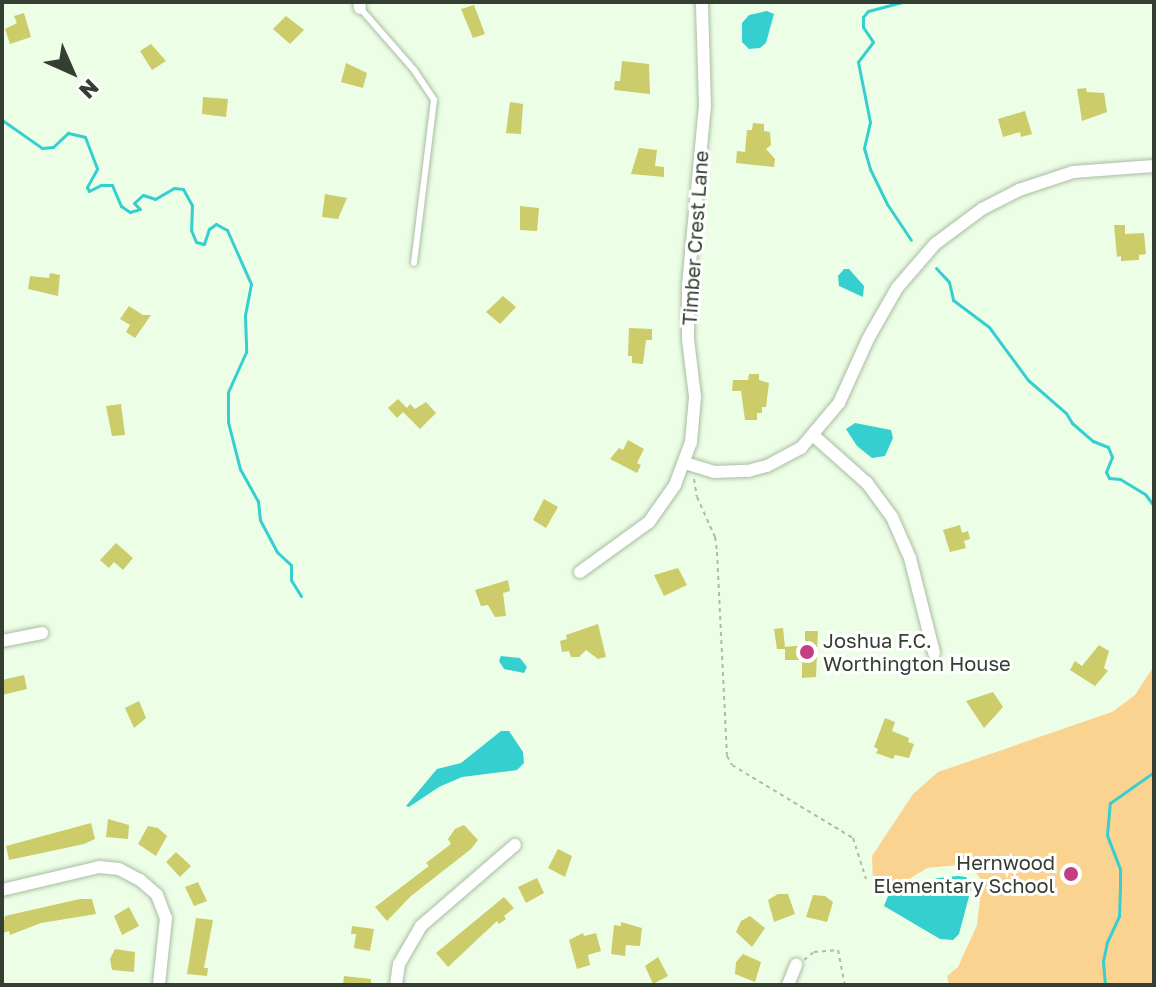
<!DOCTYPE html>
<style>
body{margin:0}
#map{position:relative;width:1156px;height:987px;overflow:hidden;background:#ecfee6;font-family:"Golos Text",sans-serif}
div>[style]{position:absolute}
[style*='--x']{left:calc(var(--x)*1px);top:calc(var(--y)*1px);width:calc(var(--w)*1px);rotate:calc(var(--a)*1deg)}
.green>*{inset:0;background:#fad391}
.water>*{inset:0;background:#36cfd0}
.stream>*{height:3px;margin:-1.5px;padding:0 1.5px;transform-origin:1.5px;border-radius:1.5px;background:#36cfd0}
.building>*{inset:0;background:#cccc6a}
.path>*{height:2px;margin-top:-1px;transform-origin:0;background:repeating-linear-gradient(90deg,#adbca8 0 4px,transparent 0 8px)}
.roads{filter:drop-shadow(0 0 2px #a8bda1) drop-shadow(0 0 2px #a8bda1)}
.service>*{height:6px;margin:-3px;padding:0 3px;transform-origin:3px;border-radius:3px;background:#fff}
.minor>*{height:12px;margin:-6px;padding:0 6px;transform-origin:6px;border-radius:6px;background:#fff}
.dots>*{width:22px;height:22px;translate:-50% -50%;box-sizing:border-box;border:4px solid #fff;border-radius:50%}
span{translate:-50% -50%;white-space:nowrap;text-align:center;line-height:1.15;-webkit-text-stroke:6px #fff;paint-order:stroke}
.street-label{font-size:20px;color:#353e32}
.poi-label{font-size:20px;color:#353e32}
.left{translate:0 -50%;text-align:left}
.right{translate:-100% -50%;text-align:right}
.frame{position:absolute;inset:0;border:4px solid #353e32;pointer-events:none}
.north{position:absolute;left:32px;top:32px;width:80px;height:80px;-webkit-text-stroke:6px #fff;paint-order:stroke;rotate:135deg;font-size:22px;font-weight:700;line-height:32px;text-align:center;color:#353e32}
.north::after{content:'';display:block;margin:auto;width:28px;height:36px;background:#353e32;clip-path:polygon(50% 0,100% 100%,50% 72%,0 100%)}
</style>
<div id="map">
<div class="green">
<i style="clip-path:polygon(1154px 666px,1154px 985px,949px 985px,947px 976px,958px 967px,977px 925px,982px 881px,973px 869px,958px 865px,927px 868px,883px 895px,873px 885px,872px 856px,913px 794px,938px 772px,1112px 712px,1135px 695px)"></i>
</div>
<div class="water">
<i style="clip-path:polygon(767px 11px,774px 14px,766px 43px,760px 48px,749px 49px,742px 42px,742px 23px,749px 15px)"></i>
<i style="clip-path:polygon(844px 269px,849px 269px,864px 286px,863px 297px,839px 286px,838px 276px)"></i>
<i style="clip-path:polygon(855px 423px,891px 430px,893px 438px,885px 456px,872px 458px,857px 446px,846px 429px)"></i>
<i style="clip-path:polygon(501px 656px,520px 658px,527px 667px,524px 673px,504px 669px,499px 661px)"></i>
<i style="clip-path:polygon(501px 731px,509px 731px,523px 752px,524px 763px,517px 770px,462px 777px,439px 787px,409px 807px,406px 806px,437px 769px,461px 763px)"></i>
<i style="clip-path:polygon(958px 876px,966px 877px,971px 889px,959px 934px,953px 940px,940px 939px,884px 906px,888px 896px,938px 878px)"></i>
</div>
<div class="stream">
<i style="--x:902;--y:2;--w:35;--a:165"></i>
<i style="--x:868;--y:11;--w:8;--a:130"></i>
<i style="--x:863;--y:17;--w:10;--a:90"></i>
<i style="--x:863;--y:27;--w:18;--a:56"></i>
<i style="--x:873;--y:42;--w:25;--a:127"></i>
<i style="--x:858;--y:62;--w:61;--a:78.7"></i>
<i style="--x:870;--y:122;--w:27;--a:103"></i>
<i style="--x:864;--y:148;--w:22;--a:74"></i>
<i style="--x:870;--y:169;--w:39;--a:64"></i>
<i style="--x:887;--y:204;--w:43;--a:56.3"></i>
<i style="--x:2;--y:120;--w:49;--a:35"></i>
<i style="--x:42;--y:148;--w:11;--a:-5"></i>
<i style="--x:53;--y:147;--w:21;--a:-43"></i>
<i style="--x:68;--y:133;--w:17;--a:13"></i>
<i style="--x:85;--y:137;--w:34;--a:69"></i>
<i style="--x:97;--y:169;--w:21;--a:119"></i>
<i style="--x:87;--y:187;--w:4;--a:63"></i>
<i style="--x:89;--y:191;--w:13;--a:-27"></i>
<i style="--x:101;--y:185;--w:11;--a:0"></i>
<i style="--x:112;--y:185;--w:23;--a:67"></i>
<i style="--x:121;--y:206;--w:11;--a:34"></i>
<i style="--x:130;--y:212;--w:10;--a:-17"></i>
<i style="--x:140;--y:209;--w:8;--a:-135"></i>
<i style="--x:134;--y:203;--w:12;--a:-42"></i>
<i style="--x:143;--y:195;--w:13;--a:18"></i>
<i style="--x:155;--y:199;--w:22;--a:-30"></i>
<i style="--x:174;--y:188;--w:9;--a:6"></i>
<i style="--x:183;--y:189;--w:18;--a:61"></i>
<i style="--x:192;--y:205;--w:25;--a:92"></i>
<i style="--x:191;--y:230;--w:13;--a:67"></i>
<i style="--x:196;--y:242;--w:8;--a:14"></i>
<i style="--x:204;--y:244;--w:16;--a:-72"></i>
<i style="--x:209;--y:229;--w:9;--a:-36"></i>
<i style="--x:216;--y:224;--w:13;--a:29"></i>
<i style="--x:227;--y:230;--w:59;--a:66"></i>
<i style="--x:251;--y:284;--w:33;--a:101"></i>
<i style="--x:245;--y:316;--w:36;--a:88"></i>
<i style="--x:246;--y:352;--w:44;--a:114.2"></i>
<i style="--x:228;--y:392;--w:30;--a:90"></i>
<i style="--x:228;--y:422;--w:49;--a:75.7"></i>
<i style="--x:240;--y:469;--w:37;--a:61"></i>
<i style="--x:258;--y:501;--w:19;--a:84"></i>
<i style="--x:260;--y:520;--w:36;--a:62"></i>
<i style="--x:277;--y:552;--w:19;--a:43"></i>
<i style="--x:291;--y:565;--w:15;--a:90"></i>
<i style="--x:291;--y:580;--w:19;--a:58"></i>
<i style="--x:936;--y:268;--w:19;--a:47"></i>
<i style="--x:949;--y:282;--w:18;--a:77"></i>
<i style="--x:953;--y:300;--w:45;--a:36.9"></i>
<i style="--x:989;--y:327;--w:66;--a:53.7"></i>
<i style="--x:1028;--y:380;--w:50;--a:41"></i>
<i style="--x:1066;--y:413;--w:12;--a:59"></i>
<i style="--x:1072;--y:423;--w:28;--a:41"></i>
<i style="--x:1093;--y:441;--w:16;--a:22"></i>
<i style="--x:1108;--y:447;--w:11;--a:68"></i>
<i style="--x:1112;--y:457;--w:16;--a:112"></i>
<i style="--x:1106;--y:472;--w:7;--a:63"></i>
<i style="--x:1109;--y:478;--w:11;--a:5"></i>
<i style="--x:1120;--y:479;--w:29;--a:31"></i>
<i style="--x:1145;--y:494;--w:15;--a:53"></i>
<i style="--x:1105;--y:985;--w:24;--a:-95"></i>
<i style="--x:1103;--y:961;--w:19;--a:-78"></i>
<i style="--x:1107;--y:942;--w:29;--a:-65"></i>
<i style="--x:1119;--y:916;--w:31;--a:-88"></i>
<i style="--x:1120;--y:885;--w:16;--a:-90"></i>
<i style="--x:1120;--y:869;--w:36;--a:-111"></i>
<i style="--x:1107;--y:835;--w:32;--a:-85"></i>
<i style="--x:1110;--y:803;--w:54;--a:-35.2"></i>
</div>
<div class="building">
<i style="clip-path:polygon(474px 5px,485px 34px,473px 38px,461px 9px)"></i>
<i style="clip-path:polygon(24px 13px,31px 37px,10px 44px,5px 29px,17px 23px,14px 16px)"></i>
<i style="clip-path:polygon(286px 16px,304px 30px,290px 44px,273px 29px)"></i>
<i style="clip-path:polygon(151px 44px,166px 61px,152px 70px,140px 51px)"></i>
<i style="clip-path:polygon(622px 61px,649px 64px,650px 94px,614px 90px,615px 81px,620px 81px)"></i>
<i style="clip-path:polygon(346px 63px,367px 73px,363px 88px,341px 82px)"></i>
<i style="clip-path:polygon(1086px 88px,1087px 92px,1104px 93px,1107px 112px,1082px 121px,1077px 89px)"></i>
<i style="clip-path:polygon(203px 97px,228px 99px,226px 117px,202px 114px)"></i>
<i style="clip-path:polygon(510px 102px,523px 104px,521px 134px,506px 133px)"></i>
<i style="clip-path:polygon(1025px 111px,1032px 134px,1021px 137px,1020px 132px,1003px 137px,998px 119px)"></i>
<i style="clip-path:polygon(753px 123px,764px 124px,764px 131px,770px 132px,771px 145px,766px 149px,775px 159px,774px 167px,736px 163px,737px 151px,745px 152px,747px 130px,752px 130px)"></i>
<i style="clip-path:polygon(639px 148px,657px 150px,655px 166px,664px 167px,664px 177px,631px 174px)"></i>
<i style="clip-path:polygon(325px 194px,347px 198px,338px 219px,322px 217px)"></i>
<i style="clip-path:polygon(520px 206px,539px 208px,537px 231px,520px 230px)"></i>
<i style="clip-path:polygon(1114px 225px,1125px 225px,1125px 234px,1144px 233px,1146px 254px,1139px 255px,1139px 260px,1121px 261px,1121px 256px,1117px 257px)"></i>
<i style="clip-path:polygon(50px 273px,60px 275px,58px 296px,28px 289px,30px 276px,49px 278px)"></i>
<i style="clip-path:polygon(503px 296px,516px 307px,500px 324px,486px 312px)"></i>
<i style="clip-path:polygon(129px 306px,143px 315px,151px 315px,135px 338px,126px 332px,130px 325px,120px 319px)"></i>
<i style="clip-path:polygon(629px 328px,652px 329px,652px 340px,646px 340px,643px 364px,632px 363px,632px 356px,628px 356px)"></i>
<i style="clip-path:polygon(749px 374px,759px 374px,759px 380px,769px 383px,766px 407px,762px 407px,762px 413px,757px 413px,757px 420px,745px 420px,741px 391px,732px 391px,733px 380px,748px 380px)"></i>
<i style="clip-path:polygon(398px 399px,407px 408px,410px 404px,415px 409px,426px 402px,436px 413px,420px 429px,403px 412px,397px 418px,388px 408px)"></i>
<i style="clip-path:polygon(121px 404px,125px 435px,112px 436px,106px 406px)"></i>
<i style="clip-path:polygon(628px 440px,644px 449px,637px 463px,641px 465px,637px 473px,610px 459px,619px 448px,623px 450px)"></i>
<i style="clip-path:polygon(544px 499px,558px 507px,546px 528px,533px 520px)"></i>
<i style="clip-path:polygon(960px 525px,962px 533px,968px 531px,970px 539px,964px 541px,966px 548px,950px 552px,943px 530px)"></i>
<i style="clip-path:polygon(116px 543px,133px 558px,123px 570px,114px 562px,109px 568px,100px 560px)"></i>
<i style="clip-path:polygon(678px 568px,687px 585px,664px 596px,654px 575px)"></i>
<i style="clip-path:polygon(508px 580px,510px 591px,503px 593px,506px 616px,495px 617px,488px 605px,481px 606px,475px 590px)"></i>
<i style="clip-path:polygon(598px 624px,606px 657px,598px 659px,586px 650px,579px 657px,571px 657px,569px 651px,562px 652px,560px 641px,567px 639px,566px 635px)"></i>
<i style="clip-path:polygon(783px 628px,785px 647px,805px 645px,805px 631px,818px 631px,816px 677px,802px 678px,802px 660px,785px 660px,785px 649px,777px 649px,774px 629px)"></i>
<i style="clip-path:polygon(1099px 645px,1109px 651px,1104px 668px,1108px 671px,1095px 686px,1070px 670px,1075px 661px,1082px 666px)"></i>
<i style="clip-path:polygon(24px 675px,27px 689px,2px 695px,2px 680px)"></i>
<i style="clip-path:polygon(993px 692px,1003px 707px,984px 728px,966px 701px)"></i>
<i style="clip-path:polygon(139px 701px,146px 718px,134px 728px,125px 708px)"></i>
<i style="clip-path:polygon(885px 718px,895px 722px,892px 731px,909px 738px,908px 742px,914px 744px,909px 758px,895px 755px,893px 759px,876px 753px,878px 749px,874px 747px)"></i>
<i style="clip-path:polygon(108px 819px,129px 825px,128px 839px,106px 837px)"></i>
<i style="clip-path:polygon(91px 823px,95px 839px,84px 844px,9px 860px,6px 846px)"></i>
<i style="clip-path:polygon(464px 825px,478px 840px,471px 849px,411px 896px,387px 921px,375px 907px,429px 866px,426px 863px,451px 844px,448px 839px,455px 829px)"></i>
<i style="clip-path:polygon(148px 826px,158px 828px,167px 836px,156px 856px,138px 844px)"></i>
<i style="clip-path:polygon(558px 849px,572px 856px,565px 877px,548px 868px)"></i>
<i style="clip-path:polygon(176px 852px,191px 866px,180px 877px,166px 862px)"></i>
<i style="clip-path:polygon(537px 878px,544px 893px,526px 903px,518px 887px)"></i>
<i style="clip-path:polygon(198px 882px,207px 901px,194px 906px,185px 887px)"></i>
<i style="clip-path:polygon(778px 894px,788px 894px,795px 914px,774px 922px,768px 900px)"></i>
<i style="clip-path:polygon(813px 895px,825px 896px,833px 902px,827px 922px,806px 917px)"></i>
<i style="clip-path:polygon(504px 897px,514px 908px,504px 916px,506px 919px,499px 924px,497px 921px,448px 967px,436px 953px)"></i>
<i style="clip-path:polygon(80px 899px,92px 899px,96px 914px,41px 923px,10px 935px,9px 931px,2px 933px,5px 916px)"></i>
<i style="clip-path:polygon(129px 907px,139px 926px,122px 935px,114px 916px)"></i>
<i style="clip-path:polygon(750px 916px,765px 928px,752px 947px,736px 932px,741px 921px)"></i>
<i style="clip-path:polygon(196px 918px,213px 920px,204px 968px,208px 968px,207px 976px,187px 974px)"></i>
<i style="clip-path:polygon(621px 922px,642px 928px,640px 946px,626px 945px,625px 956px,611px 954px,614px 925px,621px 926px)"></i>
<i style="clip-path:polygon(352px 926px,374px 929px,370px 951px,354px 948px,356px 934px,351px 934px)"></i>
<i style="clip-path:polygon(583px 933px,584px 936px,596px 933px,601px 951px,588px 955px,590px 965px,577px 969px,569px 940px)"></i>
<i style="clip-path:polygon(115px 949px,135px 952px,134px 972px,112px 970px,110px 959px)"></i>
<i style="clip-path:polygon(743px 954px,761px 962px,755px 982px,735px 974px,736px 962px)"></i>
<i style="clip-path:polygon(658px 957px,668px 976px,653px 984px,645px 966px)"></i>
<i style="clip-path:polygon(344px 976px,371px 979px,371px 985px,343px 985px)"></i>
</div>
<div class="path">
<i style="--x:694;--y:479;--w:18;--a:81"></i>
<i style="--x:697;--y:497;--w:44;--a:65.8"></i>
<i style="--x:715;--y:537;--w:15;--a:82"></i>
<i style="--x:717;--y:552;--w:204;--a:87.2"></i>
<i style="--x:727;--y:756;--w:10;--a:61"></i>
<i style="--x:732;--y:765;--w:141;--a:31.1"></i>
<i style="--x:853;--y:838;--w:43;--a:72.4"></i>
<i style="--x:804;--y:960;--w:13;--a:-39"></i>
<i style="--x:814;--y:952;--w:24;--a:-5"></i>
<i style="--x:838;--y:950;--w:36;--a:79"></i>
</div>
<div class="roads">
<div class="service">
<i style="--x:360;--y:8;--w:82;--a:48.9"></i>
<i style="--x:414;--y:70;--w:36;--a:56"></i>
<i style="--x:434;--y:100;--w:164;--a:97"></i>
</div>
<div class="minor">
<i style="--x:359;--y:2;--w:6;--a:81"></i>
<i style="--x:814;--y:436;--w:71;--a:41.6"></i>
<i style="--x:867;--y:483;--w:42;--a:53.7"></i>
<i style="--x:892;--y:517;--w:45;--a:66.3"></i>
<i style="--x:910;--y:558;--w:98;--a:75.8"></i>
<i style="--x:685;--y:463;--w:30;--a:17"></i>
<i style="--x:714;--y:472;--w:34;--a:-2"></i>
<i style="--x:748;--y:471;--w:20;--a:-15"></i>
<i style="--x:767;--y:466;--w:38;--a:-28"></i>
<i style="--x:801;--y:448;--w:59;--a:-49.8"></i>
<i style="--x:839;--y:403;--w:70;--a:-65.6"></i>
<i style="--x:868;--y:339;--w:59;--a:-60.4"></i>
<i style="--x:897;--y:288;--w:58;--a:-49.2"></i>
<i style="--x:935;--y:244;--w:59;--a:-36.7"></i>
<i style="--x:982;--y:209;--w:42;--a:-27.2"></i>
<i style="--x:1019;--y:190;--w:57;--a:-18.4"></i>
<i style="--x:1073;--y:172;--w:81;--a:-4.2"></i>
<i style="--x:580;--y:572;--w:85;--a:-35.9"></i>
<i style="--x:649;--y:522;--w:45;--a:-54.9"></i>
<i style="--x:675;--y:485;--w:46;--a:-69.6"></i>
<i style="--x:691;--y:442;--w:45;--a:-84.9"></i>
<i style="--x:695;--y:397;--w:58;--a:-96.9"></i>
<i style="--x:688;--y:339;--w:54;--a:-90"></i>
<i style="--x:688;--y:285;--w:180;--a:-84.6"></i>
<i style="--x:705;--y:106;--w:104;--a:-91.7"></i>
<i style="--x:2;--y:641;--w:41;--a:-11.3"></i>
<i style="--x:2;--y:890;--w:100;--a:-13.3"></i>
<i style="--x:99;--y:867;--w:20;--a:6"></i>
<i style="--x:119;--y:869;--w:24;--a:28"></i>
<i style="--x:140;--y:880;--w:23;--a:41"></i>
<i style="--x:157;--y:895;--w:25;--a:69"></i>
<i style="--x:166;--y:918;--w:67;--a:96"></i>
<i style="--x:396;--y:985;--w:21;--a:-82"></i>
<i style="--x:399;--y:964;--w:44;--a:-59.9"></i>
<i style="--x:421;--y:926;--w:124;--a:-40.8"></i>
<i style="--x:788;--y:985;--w:22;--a:-68"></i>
</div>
</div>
<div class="dots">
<i style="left:807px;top:652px;background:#c43f82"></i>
<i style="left:1071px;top:874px;background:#c43f82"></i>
</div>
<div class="street-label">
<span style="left:695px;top:238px;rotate:-86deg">Timber Crest Lane</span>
</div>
<div class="poi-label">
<span class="left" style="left:823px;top:652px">Joshua F.C.<br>Worthington House</span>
<span class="right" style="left:1055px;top:874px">Hernwood<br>Elementary School</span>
</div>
<div class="frame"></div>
<div class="north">N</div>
</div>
